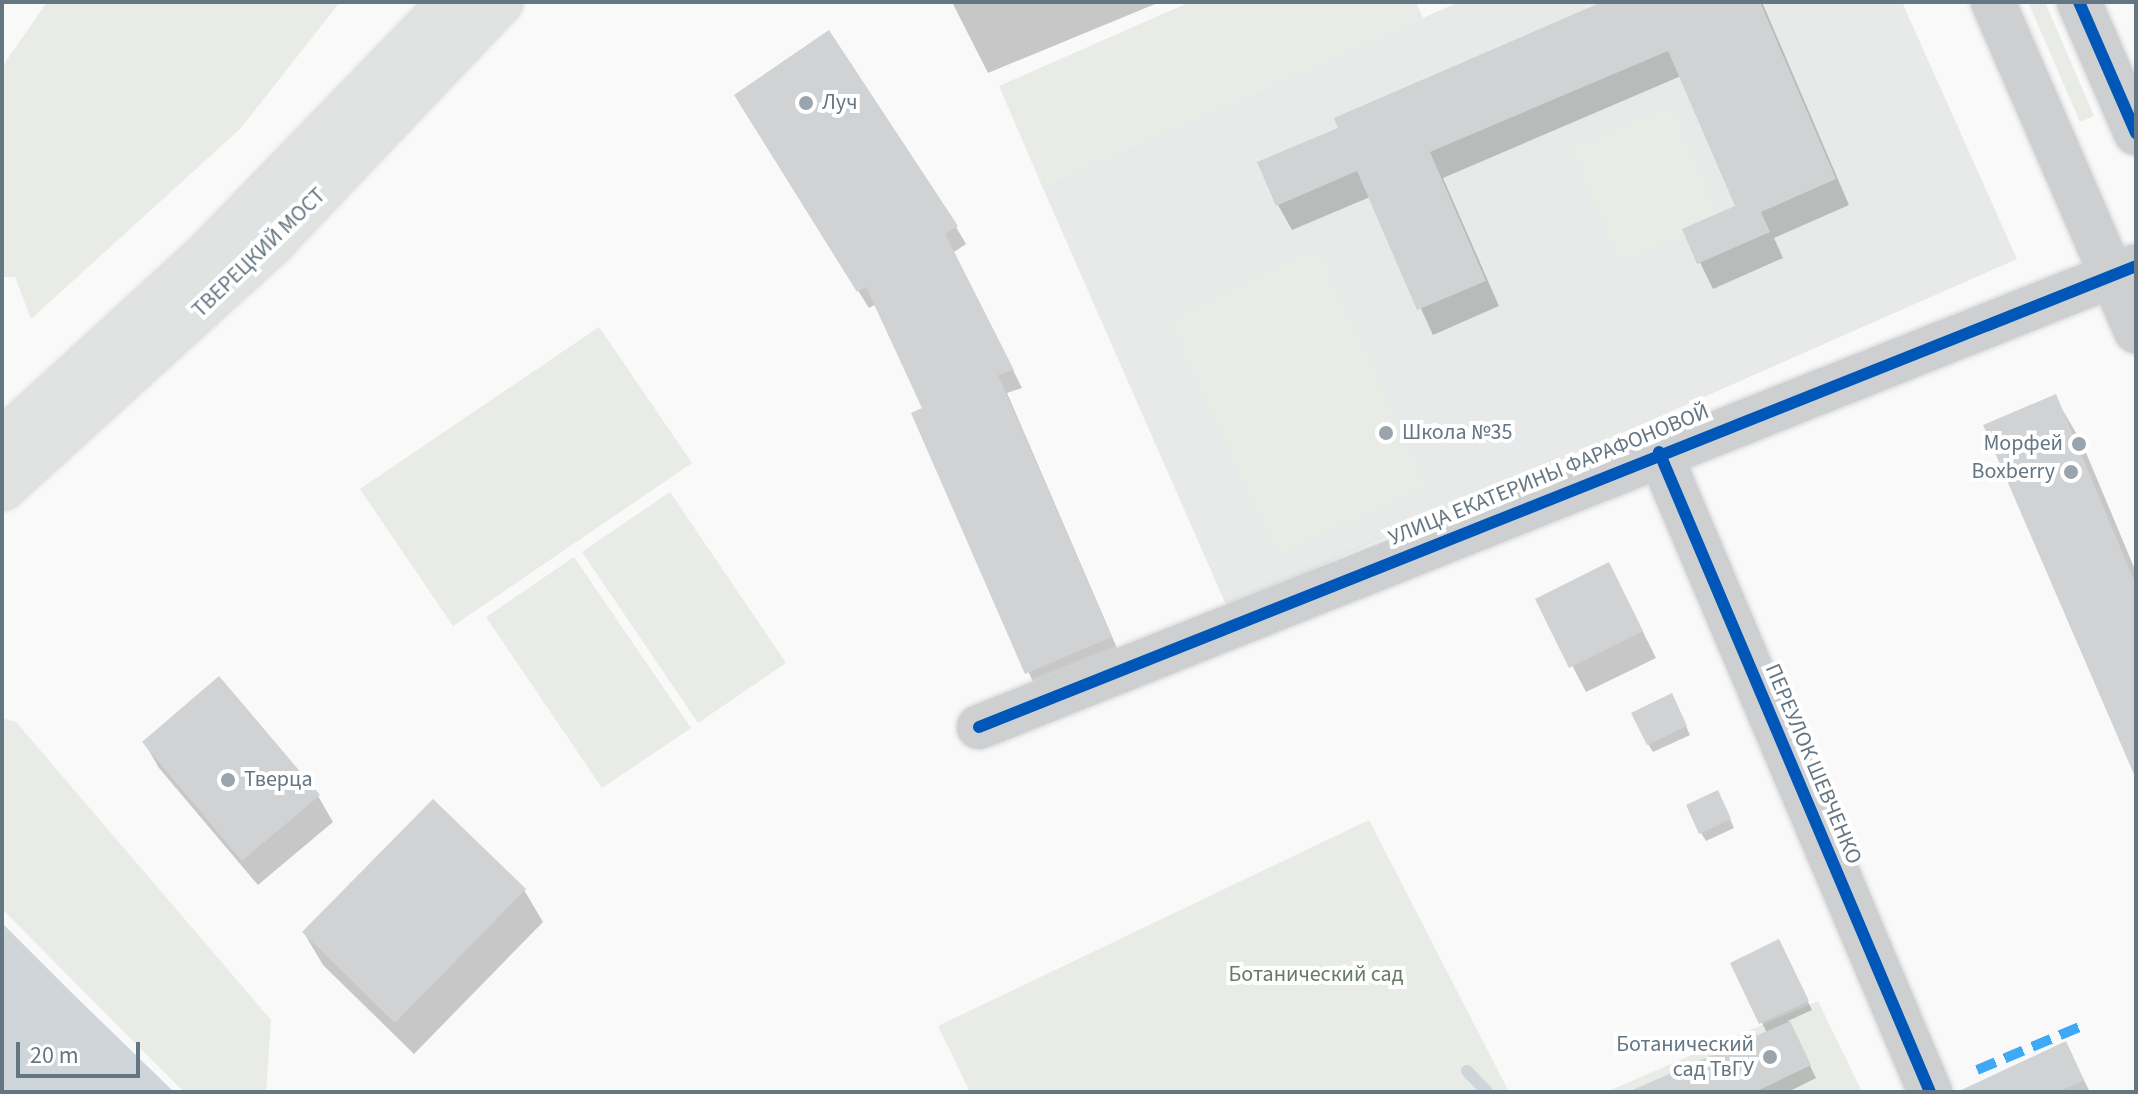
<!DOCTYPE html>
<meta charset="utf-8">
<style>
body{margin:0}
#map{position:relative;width:2138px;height:1094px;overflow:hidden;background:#f9f9f9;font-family:"Source Sans 3",sans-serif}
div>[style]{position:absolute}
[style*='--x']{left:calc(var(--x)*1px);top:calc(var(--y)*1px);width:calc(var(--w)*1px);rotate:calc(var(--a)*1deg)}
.built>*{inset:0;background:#e8e9e9}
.green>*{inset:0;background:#e8ebe6}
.water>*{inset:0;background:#ced6d9}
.shadow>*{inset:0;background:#0003}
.stream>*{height:12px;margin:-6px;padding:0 6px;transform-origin:6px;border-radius:6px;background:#ced6d9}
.building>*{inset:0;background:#d0d2d3}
.roads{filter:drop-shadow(0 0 2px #d5d6d7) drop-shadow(0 0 2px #d5d6d7)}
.minor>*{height:44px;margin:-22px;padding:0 22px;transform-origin:22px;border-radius:22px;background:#cecfd0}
.major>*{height:44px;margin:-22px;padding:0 22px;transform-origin:22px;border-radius:22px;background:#e1e2e2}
.quiet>*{height:10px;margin-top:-5px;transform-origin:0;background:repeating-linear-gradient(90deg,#3fa9f5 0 20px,transparent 0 30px)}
.cycleway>*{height:12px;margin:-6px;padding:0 6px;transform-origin:6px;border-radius:6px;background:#0057b8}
.dots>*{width:22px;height:22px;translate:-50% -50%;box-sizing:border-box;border:4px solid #fff;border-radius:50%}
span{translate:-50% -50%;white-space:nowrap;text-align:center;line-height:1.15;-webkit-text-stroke:8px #fff;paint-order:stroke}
.poi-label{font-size:22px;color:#657683}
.left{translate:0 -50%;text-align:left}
.right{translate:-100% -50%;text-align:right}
.street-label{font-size:22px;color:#657683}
.park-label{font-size:22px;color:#687a64}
.frame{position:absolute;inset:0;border:4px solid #657683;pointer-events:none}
.scale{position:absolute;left:16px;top:1042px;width:124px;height:36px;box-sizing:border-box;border:4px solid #657683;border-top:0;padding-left:10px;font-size:24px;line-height:28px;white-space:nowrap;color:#657683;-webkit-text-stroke:6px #fff;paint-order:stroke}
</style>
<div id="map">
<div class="built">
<i style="clip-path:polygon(1459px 2px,1902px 2px,2017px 259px,1227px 607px,1042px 186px)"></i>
</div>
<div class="green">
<i style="clip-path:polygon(47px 2px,340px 2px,240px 129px,31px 319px,15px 277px,2px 277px,2px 67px)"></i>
<i style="clip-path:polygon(1190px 2px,1416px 2px,1423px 18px,1042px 186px,999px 86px)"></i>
<i style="clip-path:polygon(2028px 2px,2045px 2px,2094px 116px,2080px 122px)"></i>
<i style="clip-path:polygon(1671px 105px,1721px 220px,1620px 263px,1571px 148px)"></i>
<i style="clip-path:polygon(1318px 248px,1428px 487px,1277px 556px,1168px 319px)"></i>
<i style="clip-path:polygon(599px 327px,692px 463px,453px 626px,360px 489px)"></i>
<i style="clip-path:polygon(670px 492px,786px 663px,698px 723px,582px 552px)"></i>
<i style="clip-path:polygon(574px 557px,691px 728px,602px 788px,486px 617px)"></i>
<i style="clip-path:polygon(2px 718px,16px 722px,271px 1020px,266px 1092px,184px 1092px,2px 909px)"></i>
<i style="clip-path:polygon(1369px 820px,1509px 1092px,970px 1092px,938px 1026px)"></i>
<i style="clip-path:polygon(1818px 1001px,1862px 1092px,1606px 1092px)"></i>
</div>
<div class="water">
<i style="clip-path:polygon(2px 923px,74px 995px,174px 1092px,2px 1092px)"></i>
</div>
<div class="shadow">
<i style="clip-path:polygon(952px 2px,1160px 2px,988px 73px)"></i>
<i style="clip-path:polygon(1607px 2px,1762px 2px,1849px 205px,1774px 238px,1783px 258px,1713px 289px,1684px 230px,1737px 207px,1681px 76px,1443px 178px,1499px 306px,1433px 335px,1370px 197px,1292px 230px,1278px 205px,1341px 129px)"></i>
<i style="clip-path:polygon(747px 113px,956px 227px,966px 244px,954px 252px,1022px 388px,1007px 393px,1120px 655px,1037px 691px,914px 414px,925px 409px,876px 304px,869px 308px)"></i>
<i style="clip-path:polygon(2055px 397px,2082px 443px,2136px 572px,2136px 774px)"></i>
<i style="clip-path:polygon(1622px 590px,1656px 658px,1586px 692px,1538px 600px)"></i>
<i style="clip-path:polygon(1676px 704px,1690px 735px,1653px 752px,1648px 744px)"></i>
<i style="clip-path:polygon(144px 742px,318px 796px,333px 822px,258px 885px,159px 768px)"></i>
<i style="clip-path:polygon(1722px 801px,1734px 828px,1706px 841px,1701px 833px)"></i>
<i style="clip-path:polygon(524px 890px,543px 922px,414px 1054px,323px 965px,304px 933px)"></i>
<i style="clip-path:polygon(1783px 950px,1812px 1010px,1788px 1021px,1816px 1078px,1788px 1092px,1656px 1092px,1767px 1033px,1733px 964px)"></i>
<i style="clip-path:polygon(2065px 1044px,2090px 1092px,1986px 1092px)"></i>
</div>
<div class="stream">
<i style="--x:1467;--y:1071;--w:29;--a:46"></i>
</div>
<div class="building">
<i style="clip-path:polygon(1602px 2px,1760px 2px,1836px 179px,1761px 212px,1770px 232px,1697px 264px,1682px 229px,1735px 206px,1668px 51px,1430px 152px,1486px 281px,1417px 310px,1357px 171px,1276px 206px,1257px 162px,1338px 128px,1334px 118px)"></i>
<i style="clip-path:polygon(829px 30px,958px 226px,945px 234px,1014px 370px,998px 375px,1112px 637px,1025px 674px,911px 413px,922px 408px,866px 287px,857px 292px,734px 95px)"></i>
<i style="clip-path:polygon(2056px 394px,2136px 585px,2136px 779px,1983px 425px)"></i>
<i style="clip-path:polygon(1609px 562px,1643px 631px,1569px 668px,1535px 599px)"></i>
<i style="clip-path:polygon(219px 676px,320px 795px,242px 861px,142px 742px)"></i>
<i style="clip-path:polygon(1672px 693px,1687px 726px,1647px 745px,1631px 713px)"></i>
<i style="clip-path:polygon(1718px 790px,1731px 819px,1699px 834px,1686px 805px)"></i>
<i style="clip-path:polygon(433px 799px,526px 889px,395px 1023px,302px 932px)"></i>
<i style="clip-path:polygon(1779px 939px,1809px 1001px,1759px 1024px,1730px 963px)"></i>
<i style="clip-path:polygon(1790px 1021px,1811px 1065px,1755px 1092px,1628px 1092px)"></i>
<i style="clip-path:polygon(2066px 1041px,2084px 1080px,2058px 1092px,1957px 1092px)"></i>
</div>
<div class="roads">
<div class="minor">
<i style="--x:1993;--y:2;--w:359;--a:66.5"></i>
<i style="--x:2079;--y:2;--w:143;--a:66.5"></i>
<i style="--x:1659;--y:452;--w:695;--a:67.05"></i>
<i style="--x:979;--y:727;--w:1245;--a:-21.72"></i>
</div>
<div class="major">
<i style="--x:2;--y:443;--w:281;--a:-42.5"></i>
<i style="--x:209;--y:253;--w:349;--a:-45.9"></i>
<i style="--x:2;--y:488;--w:367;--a:-42.3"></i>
<i style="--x:273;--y:241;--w:330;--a:-46.5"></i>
</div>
</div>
<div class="quiet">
<i style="--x:1977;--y:1070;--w:116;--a:-22.8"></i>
</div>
<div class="cycleway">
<i style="--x:2079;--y:2;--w:143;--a:66.5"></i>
<i style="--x:1659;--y:452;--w:695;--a:67.05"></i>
<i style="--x:979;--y:727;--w:1245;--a:-21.72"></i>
</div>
<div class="dots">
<i style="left:806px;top:103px;background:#99a4ac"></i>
<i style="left:1386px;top:433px;background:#99a4ac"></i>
<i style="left:2079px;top:444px;background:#99a4ac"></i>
<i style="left:2071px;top:472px;background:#99a4ac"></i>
<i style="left:228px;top:780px;background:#99a4ac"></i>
<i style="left:1770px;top:1057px;background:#99a4ac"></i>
</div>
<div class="poi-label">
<span class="left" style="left:822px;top:103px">Луч</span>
<span class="left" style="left:1402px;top:433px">Школа №35</span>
<span class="right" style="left:2063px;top:444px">Морфей</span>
<span class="right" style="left:2055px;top:472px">Boxberry</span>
<span class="left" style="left:244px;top:780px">Тверца</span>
<span class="right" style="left:1754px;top:1057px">Ботанический<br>сад ТвГУ</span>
</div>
<div class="street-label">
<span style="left:259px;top:253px;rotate:-44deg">ТВЕРЕЦКИЙ МОСТ</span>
<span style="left:1549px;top:475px;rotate:-22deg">УЛИЦА ЕКАТЕРИНЫ ФАРАФОНОВОЙ</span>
<span style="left:1813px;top:764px;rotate:67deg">ПЕРЕУЛОК ШЕВЧЕНКО</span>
</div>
<div class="park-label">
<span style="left:1316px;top:975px">Ботанический сад</span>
</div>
<div class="frame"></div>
<div class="scale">20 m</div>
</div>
